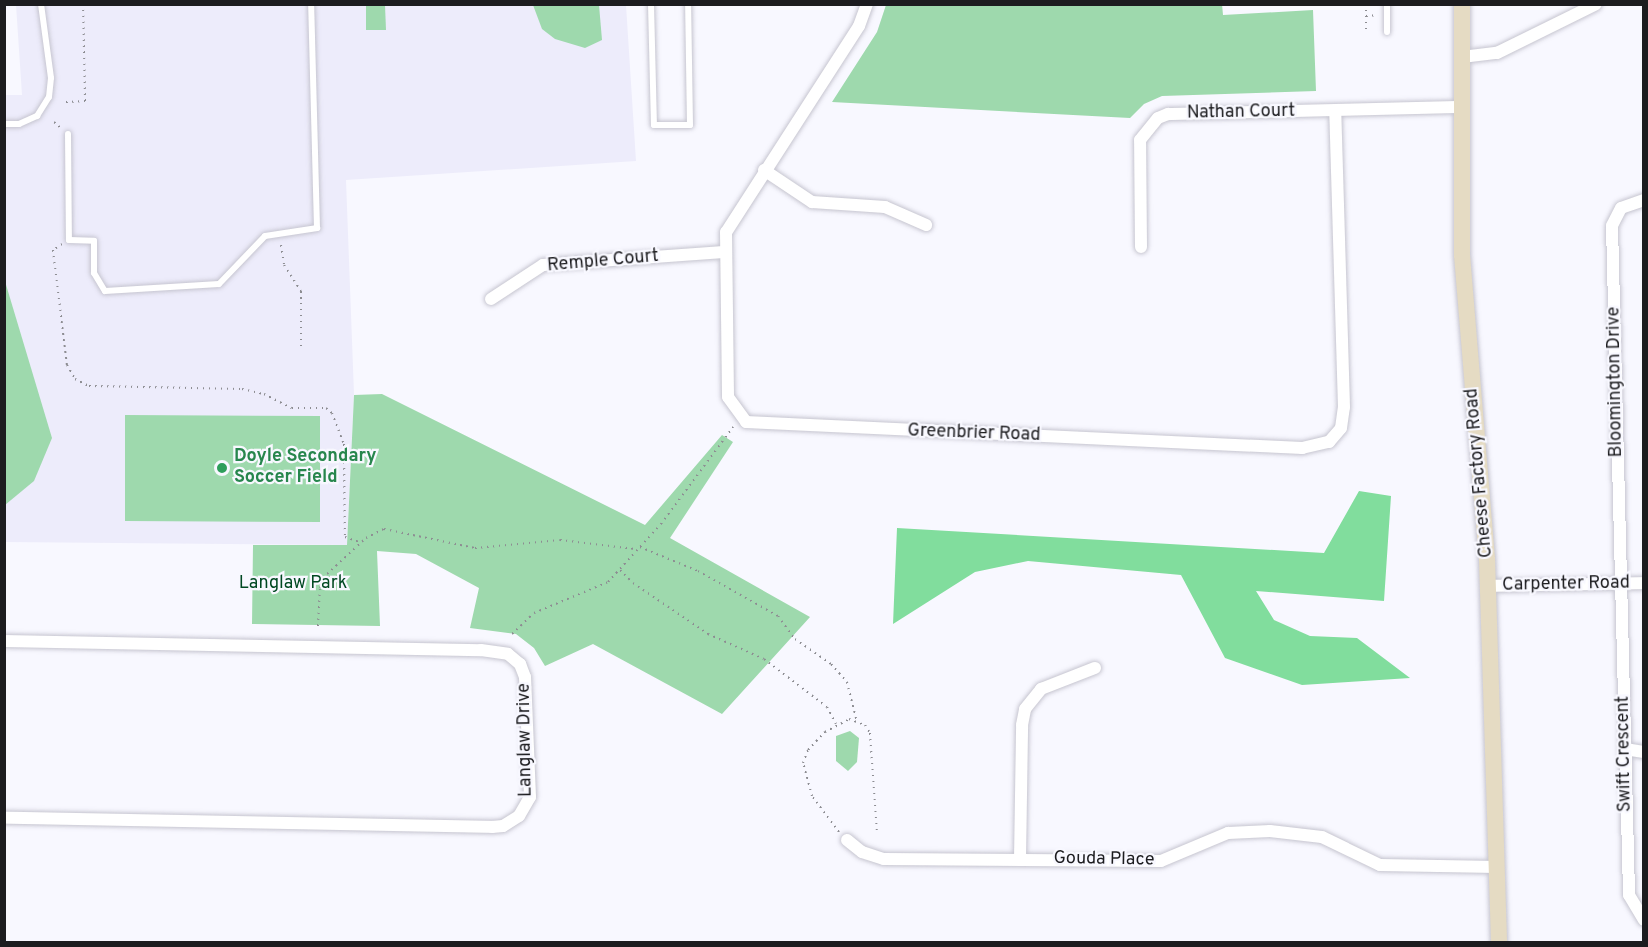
<!DOCTYPE html>
<style>
body{margin:0}
#map{position:relative;width:1648px;height:947px;overflow:hidden;background:#f8f8ff;font-family:Overpass,sans-serif}
div>[style]{position:absolute}
[style*='--x']{left:calc(var(--x)*1px);top:calc(var(--y)*1px);width:calc(var(--w)*1px);rotate:calc(var(--a)*1deg)}
.built>*{inset:0;background:#edecfb}
.green>*{inset:0;background:#9ed9ad}
.forest>*{inset:0;background:#81dd9d}
.path>*{height:2px;margin-top:-1px;transform-origin:0;background:repeating-linear-gradient(90deg,#8d8d92 0 1.5px,transparent 0 6px)}
.roads{filter:drop-shadow(0 0 2px #c6c5d0) drop-shadow(0 0 2px #c6c5d0)}
.service>*{height:6px;margin:-3px;padding:0 3px;transform-origin:3px;border-radius:3px;background:#fff}
.minor>*{height:12px;margin:-6px;padding:0 6px;transform-origin:6px;border-radius:6px;background:#fff}
.secondary>*{height:16px;margin:-8px;padding:0 8px;transform-origin:8px;border-radius:8px;background:#e5dbc3}
.dots>*{width:16px;height:16px;translate:-50% -50%;box-sizing:border-box;border:3px solid #f8f8ff;border-radius:50%}
span{translate:-50% -50%;white-space:nowrap;text-align:center;line-height:1.15;-webkit-text-stroke:4.5px #f8f8ff;paint-order:stroke}
.street-label{font-size:18px;color:#1c1c1f}
.leisure-label{font-size:18px;color:#27864d;font-weight:700}
.left{translate:0 -50%;text-align:left}
.park-label{font-size:18px;color:#004922}
.frame{position:absolute;inset:0;border:6px solid #1c1c1f;pointer-events:none}
</style>
<div id="map">
<div class="built">
<i style="clip-path:polygon(16px 5px,626px 5px,636px 161px,346px 180px,354px 394px,347px 545px,5px 542px,4px 95px,22px 95px)"></i>
</div>
<div class="green">
<i style="clip-path:polygon(1222px 4px,1223px 15px,1313px 10px,1316px 91px,1162px 96px,1144px 104px,1130px 118px,832px 102px,877px 32px,886px 5px)"></i>
<i style="clip-path:polygon(366px 5px,385px 5px,386px 30px,366px 30px)"></i>
<i style="clip-path:polygon(533px 5px,599px 5px,602px 40px,585px 48px,555px 39px,542px 29px)"></i>
<i style="clip-path:polygon(4px 278px,52px 438px,34px 481px,5px 505px)"></i>
<i style="clip-path:polygon(382px 394px,645px 525px,722px 435px,733px 442px,670px 538px,810px 617px,722px 714px,593px 644px,545px 666px,534px 648px,516px 634px,470px 628px,479px 588px,416px 554px,377px 551px,380px 626px,252px 624px,253px 545px,347px 545px,354px 395px)"></i>
<i style="clip-path:polygon(125px 415px,320px 416px,320px 522px,125px 521px)"></i>
<i style="clip-path:polygon(850px 731px,859px 738px,857px 762px,848px 771px,836px 761px,836px 736px)"></i>
</div>
<div class="forest">
<i style="clip-path:polygon(1359px 491px,1391px 496px,1384px 601px,1256px 591px,1274px 620px,1310px 636px,1357px 638px,1410px 678px,1302px 685px,1225px 658px,1181px 575px,1028px 561px,975px 572px,893px 624px,897px 528px,1324px 553px)"></i>
</div>
<div class="path">
<i style="--x:1366;--y:4;--w:29;--a:90"></i>
<i style="--x:58;--y:5;--w:5;--a:-11"></i>
<i style="--x:1366;--y:16;--w:12;--a:-5"></i>
<i style="--x:66;--y:102;--w:19;--a:-3"></i>
<i style="--x:85;--y:101;--w:97;--a:-91.2"></i>
<i style="--x:54;--y:122;--w:9;--a:41"></i>
<i style="--x:62;--y:244;--w:11;--a:146"></i>
<i style="--x:53;--y:250;--w:116;--a:83.1"></i>
<i style="--x:67;--y:365;--w:16;--a:60"></i>
<i style="--x:75;--y:379;--w:16;--a:27"></i>
<i style="--x:89;--y:386;--w:153;--a:1.1"></i>
<i style="--x:242;--y:389;--w:23;--a:13"></i>
<i style="--x:264;--y:394;--w:31;--a:27"></i>
<i style="--x:292;--y:408;--w:34;--a:0"></i>
<i style="--x:326;--y:408;--w:8;--a:40"></i>
<i style="--x:332;--y:413;--w:33;--a:69"></i>
<i style="--x:344;--y:444;--w:93;--a:89.4"></i>
<i style="--x:345;--y:537;--w:18;--a:19"></i>
<i style="--x:281;--y:245;--w:20;--a:81"></i>
<i style="--x:284;--y:265;--w:31;--a:57"></i>
<i style="--x:301;--y:291;--w:60;--a:90"></i>
<i style="--x:640;--y:547;--w:63;--a:22.5"></i>
<i style="--x:698;--y:571;--w:92;--a:29.4"></i>
<i style="--x:778;--y:616;--w:29;--a:54"></i>
<i style="--x:795;--y:639;--w:44;--a:34.8"></i>
<i style="--x:831;--y:664;--w:24;--a:48"></i>
<i style="--x:847;--y:682;--w:41;--a:76"></i>
<i style="--x:620;--y:570;--w:18;--a:45"></i>
<i style="--x:633;--y:583;--w:91;--a:34.2"></i>
<i style="--x:708;--y:634;--w:61;--a:24.1"></i>
<i style="--x:764;--y:659;--w:79;--a:37.3"></i>
<i style="--x:827;--y:707;--w:19;--a:62"></i>
<i style="--x:318;--y:626;--w:38;--a:-87"></i>
<i style="--x:320;--y:588;--w:16;--a:-63"></i>
<i style="--x:327;--y:574;--w:53;--a:-42.7"></i>
<i style="--x:366;--y:538;--w:20;--a:-27"></i>
<i style="--x:384;--y:529;--w:93;--a:11.8"></i>
<i style="--x:475;--y:548;--w:85;--a:-5.4"></i>
<i style="--x:560;--y:540;--w:76;--a:6.8"></i>
<i style="--x:512;--y:634;--w:30;--a:-44"></i>
<i style="--x:534;--y:613;--w:80;--a:-22.7"></i>
<i style="--x:608;--y:582;--w:79;--a:-47.6"></i>
<i style="--x:661;--y:524;--w:121;--a:-53.4"></i>
<i style="--x:839;--y:832;--w:45;--a:-126.9"></i>
<i style="--x:812;--y:796;--w:34;--a:-105"></i>
<i style="--x:803;--y:763;--w:14;--a:-69"></i>
<i style="--x:808;--y:750;--w:25;--a:-47"></i>
<i style="--x:825;--y:732;--w:27;--a:-28"></i>
<i style="--x:849;--y:719;--w:17;--a:21"></i>
<i style="--x:865;--y:725;--w:9;--a:58"></i>
<i style="--x:870;--y:733;--w:100;--a:86"></i>
</div>
<div class="roads">
<div class="service">
<i style="--x:651;--y:4;--w:121;--a:88.6"></i>
<i style="--x:654;--y:125;--w:36;--a:0"></i>
<i style="--x:690;--y:125;--w:121;--a:-90.9"></i>
<i style="--x:1387;--y:4;--w:28;--a:90"></i>
<i style="--x:4;--y:124;--w:15;--a:0"></i>
<i style="--x:19;--y:124;--w:20;--a:-24"></i>
<i style="--x:37;--y:116;--w:22;--a:-58"></i>
<i style="--x:49;--y:97;--w:19;--a:-84"></i>
<i style="--x:51;--y:78;--w:75;--a:-97.7"></i>
<i style="--x:68;--y:134;--w:106;--a:89.5"></i>
<i style="--x:69;--y:240;--w:25;--a:2"></i>
<i style="--x:94;--y:241;--w:32;--a:90"></i>
<i style="--x:94;--y:273;--w:21;--a:59"></i>
<i style="--x:105;--y:291;--w:114;--a:-3.5"></i>
<i style="--x:219;--y:284;--w:66;--a:-46.2"></i>
<i style="--x:265;--y:236;--w:53;--a:-8.7"></i>
<i style="--x:317;--y:228;--w:224;--a:-91.5"></i>
</div>
<div class="minor">
<i style="--x:867;--y:4;--w:23;--a:110"></i>
<i style="--x:859;--y:26;--w:245;--a:122.8"></i>
<i style="--x:726;--y:232;--w:165;--a:89.3"></i>
<i style="--x:728;--y:397;--w:31;--a:54"></i>
<i style="--x:746;--y:422;--w:557;--a:2.68"></i>
<i style="--x:1302;--y:448;--w:28;--a:-13"></i>
<i style="--x:1329;--y:442;--w:18;--a:-49"></i>
<i style="--x:1341;--y:428;--w:21;--a:-82"></i>
<i style="--x:1344;--y:407;--w:296;--a:-91.7"></i>
<i style="--x:1462;--y:57;--w:35;--a:-7"></i>
<i style="--x:1497;--y:53;--w:110;--a:-26.3"></i>
<i style="--x:764;--y:170;--w:58;--a:33.7"></i>
<i style="--x:812;--y:202;--w:73;--a:3.9"></i>
<i style="--x:885;--y:207;--w:45;--a:23.7"></i>
<i style="--x:1644;--y:200;--w:24;--a:161"></i>
<i style="--x:1621;--y:208;--w:20;--a:117"></i>
<i style="--x:1612;--y:226;--w:669;--a:88.54"></i>
<i style="--x:1629;--y:895;--w:29;--a:59"></i>
<i style="--x:1141;--y:247;--w:107;--a:-90.5"></i>
<i style="--x:1140;--y:140;--w:28;--a:-51"></i>
<i style="--x:1158;--y:118;--w:11;--a:-22"></i>
<i style="--x:1168;--y:114;--w:293;--a:-1.4"></i>
<i style="--x:491;--y:299;--w:62;--a:-33.2"></i>
<i style="--x:543;--y:265;--w:181;--a:-4.1"></i>
<i style="--x:1488;--y:586;--w:156;--a:-1.1"></i>
<i style="--x:4;--y:641;--w:477;--a:1.1"></i>
<i style="--x:481;--y:650;--w:27;--a:8"></i>
<i style="--x:508;--y:654;--w:16;--a:40"></i>
<i style="--x:520;--y:664;--w:14;--a:69"></i>
<i style="--x:525;--y:677;--w:120;--a:87.6"></i>
<i style="--x:530;--y:797;--w:22;--a:120"></i>
<i style="--x:519;--y:816;--w:19;--a:148"></i>
<i style="--x:503;--y:826;--w:11;--a:175"></i>
<i style="--x:492;--y:827;--w:488;--a:-178.9"></i>
<i style="--x:1625;--y:749;--w:19;--a:9"></i>
<i style="--x:847;--y:840;--w:19;--a:39"></i>
<i style="--x:862;--y:852;--w:23;--a:18"></i>
<i style="--x:884;--y:859;--w:277;--a:0.4"></i>
<i style="--x:1161;--y:861;--w:73;--a:-22.7"></i>
<i style="--x:1228;--y:833;--w:42;--a:-2.7"></i>
<i style="--x:1270;--y:831;--w:52;--a:6.6"></i>
<i style="--x:1322;--y:837;--w:64;--a:25.8"></i>
<i style="--x:1380;--y:865;--w:117;--a:1"></i>
<i style="--x:1020;--y:859;--w:134;--a:-89.1"></i>
<i style="--x:1022;--y:725;--w:16;--a:-79"></i>
<i style="--x:1025;--y:709;--w:26;--a:-51"></i>
<i style="--x:1041;--y:689;--w:58;--a:-21.3"></i>
</div>
<div class="secondary">
<i style="--x:1462;--y:4;--w:251;--a:90"></i>
<i style="--x:1462;--y:255;--w:305;--a:85.3"></i>
<i style="--x:1487;--y:559;--w:383;--a:88.2"></i>
</div>
</div>
<div class="dots">
<i style="left:222px;top:468px;background:#2e9e5b"></i>
</div>
<div class="street-label">
<span style="left:1241px;top:113px;rotate:-1deg">Nathan Court</span>
<span style="left:603px;top:262px;rotate:-5deg">Remple Court</span>
<span style="left:1616px;top:382px;rotate:-91deg">Bloomington Drive</span>
<span style="left:974px;top:434px;rotate:2deg">Greenbrier Road</span>
<span style="left:1480px;top:473px;rotate:-95deg">Cheese Factory Road</span>
<span style="left:1566px;top:585px;rotate:-1deg">Carpenter Road</span>
<span style="left:526px;top:740px;rotate:-91deg">Langlaw Drive</span>
<span style="left:1625px;top:754px;rotate:-91deg">Swift Crescent</span>
<span style="left:1104px;top:860px;rotate:1deg">Gouda Place</span>
</div>
<div class="leisure-label">
<span class="left" style="left:234px;top:468px">Doyle Secondary<br>Soccer Field</span>
</div>
<div class="park-label">
<span style="left:293px;top:584px">Langlaw Park</span>
</div>
<div class="frame"></div>
</div>
